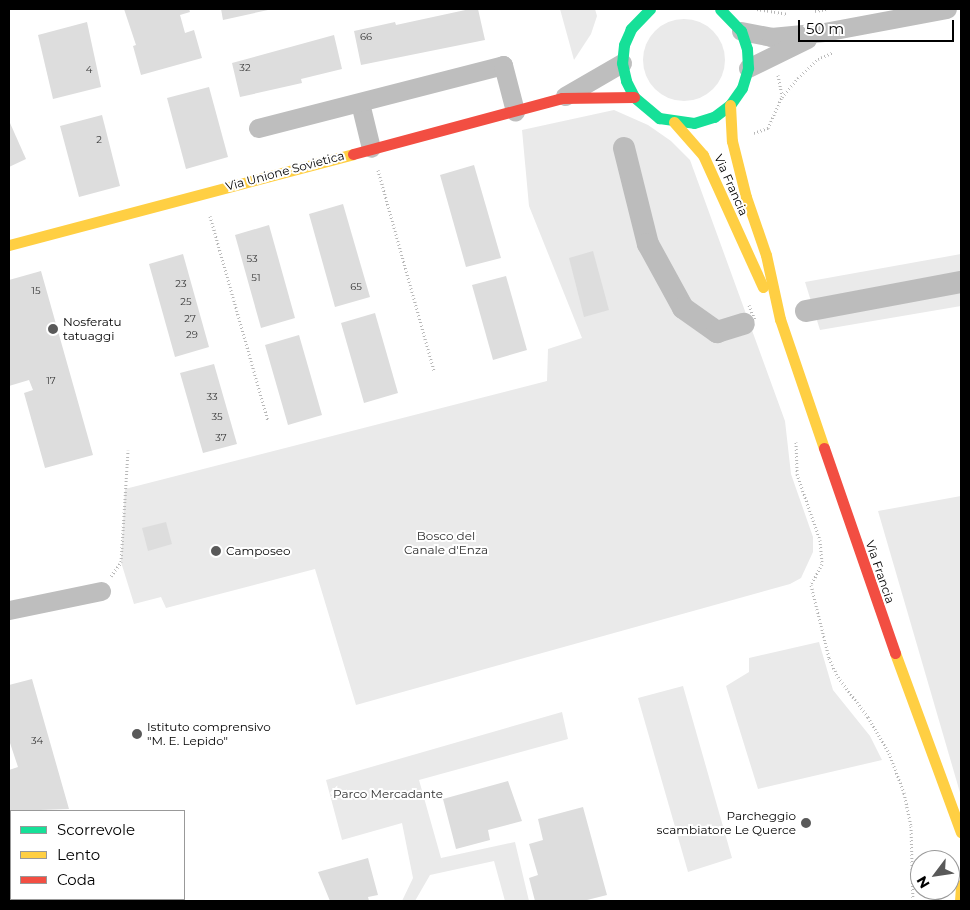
<!DOCTYPE html>
<style>
body{margin:0}
#map{position:relative;width:970px;height:910px;overflow:hidden;background:#fff;font-family:Montserrat,sans-serif}
div>[style]{position:absolute}
[style*='--x']{left:calc(var(--x)*1px);top:calc(var(--y)*1px);width:calc(var(--w)*1px);rotate:calc(var(--a)*1deg)}
.green>*{inset:0;background:#eaeaea}
.round{border-radius:50%}
.canal>*{height:22px;margin:-11px;padding:0 11px;transform-origin:11px;border-radius:11px;background:#bcbcbc}
.building>*{inset:0;background:#ddd}
.path>*{height:3px;margin-top:-1.5px;transform-origin:0;background:repeating-linear-gradient(90deg,#b8b8b8 0 1px,transparent 0 3.5px)}
.street>*{height:19px;margin:-9.5px;padding:0 9.5px;transform-origin:9.5px;border-radius:9.5px;background:#bebebe}
.fast>*{height:11px;margin:-5.5px;padding:0 5.5px;transform-origin:5.5px;border-radius:5.5px;background:#16e098}
.slow>*{height:11px;margin:-5.5px;padding:0 5.5px;transform-origin:5.5px;border-radius:5.5px;background:#ffcf43}
.jam>*{height:11px;margin:-5.5px;padding:0 5.5px;transform-origin:5.5px;border-radius:5.5px;background:#f24e42}
.dots>*{width:14px;height:14px;translate:-50% -50%;box-sizing:border-box;border:2px solid #fff;border-radius:50%}
span{translate:-50% -50%;white-space:nowrap;text-align:center;line-height:1.15;-webkit-text-stroke:4px #fff;paint-order:stroke}
.number-label{font-size:10px;color:#373737}
.number-label span{-webkit-text-stroke-width:0}
.street-label{font-size:12px;color:#000}
.poi-label{font-size:12px;color:#000}
.left{translate:0 -50%;text-align:left}
.right{translate:-100% -50%;text-align:right}
.park-label{font-size:12px;color:#303030}
.frame{position:absolute;inset:0;border:10px solid #000;pointer-events:none}
.legend{position:absolute;left:10px;top:810px;width:175px;height:90px;box-sizing:border-box;background:#fff;border:1px solid #999;margin:0;padding:6px 9px;list-style:none;font-size:15px;color:#000}
.legend li{display:flex;align-items:center;gap:10px;height:25px}
.legend b{width:25px;border:1px solid #999}
.north{position:absolute;left:910px;top:850px;width:50px;height:50px;box-sizing:border-box;background:#fff;border:1px solid #999;border-radius:50%;rotate:239deg;font-size:14px;font-weight:700;line-height:20px;text-align:center;color:#000}
.north::after{content:'';display:block;margin:auto;width:18px;height:22px;background:#595959;clip-path:polygon(50% 0,100% 100%,50% 72%,0 100%)}
.scale{position:absolute;left:798px;top:20px;width:156px;height:22px;box-sizing:border-box;border:2px solid #000;border-top:0;padding-left:6px;font-size:15px;line-height:18px;white-space:nowrap;color:#000;-webkit-text-stroke:4px #fff;paint-order:stroke}
</style>
<div id="map">
<div class="green">
<i style="clip-path:polygon(560px 9px,595px 9px,597px 16px,591px 34px,574px 60px)"></i>
<i class="round" style="left:643px;top:19px;width:82px;height:82px"></i>
<i style="clip-path:polygon(614px 110px,648px 125px,671px 141px,690px 160px,785px 421px,791px 474px,813px 537px,813px 552px,801px 578px,790px 584px,356px 705px,315px 569px,166px 608px,161px 597px,134px 604px,121px 562px,125px 489px,547px 381px,548px 349px,582px 338px,529px 206px,522px 130px)"></i>
<i style="clip-path:polygon(961px 254px,961px 306px,820px 330px,805px 282px)"></i>
<i style="clip-path:polygon(961px 496px,961px 796px,878px 511px)"></i>
<i style="clip-path:polygon(819px 642px,833px 690px,870px 736px,882px 760px,758px 789px,726px 686px,749px 672px,749px 658px)"></i>
<i style="clip-path:polygon(683px 686px,732px 858px,688px 872px,638px 698px)"></i>
<i style="clip-path:polygon(562px 712px,568px 739px,419px 780px,441px 858px,515px 842px,529px 901px,505px 901px,494px 861px,430px 875px,415px 901px,402px 901px,413px 878px,402px 823px,342px 840px,326px 780px)"></i>
<i style="clip-path:polygon(11px 838px,11px 899px,73px 899px,9px 901px)"></i>
</div>
<div class="canal">
<i style="--x:624;--y:148;--w:99;--a:76"></i>
<i style="--x:648;--y:244;--w:73;--a:61.3"></i>
<i style="--x:683;--y:308;--w:42;--a:35.2"></i>
<i style="--x:717;--y:332;--w:28;--a:-17"></i>
<i style="--x:806;--y:311;--w:158;--a:-10.6"></i>
</div>
<div class="building">
<i style="clip-path:polygon(124px 9px,189px 9px,190px 12px,180px 15px,185px 33px,194px 30px,202px 58px,141px 75px,133px 46px,136px 45px)"></i>
<i style="clip-path:polygon(221px 9px,268px 9px,268px 10px,223px 20px)"></i>
<i style="clip-path:polygon(470px 9px,478px 9px,485px 40px,361px 65px,354px 31px,395px 22px,396px 25px)"></i>
<i style="clip-path:polygon(87px 22px,101px 87px,53px 99px,38px 35px)"></i>
<i style="clip-path:polygon(334px 35px,342px 69px,301px 79px,302px 83px,240px 97px,232px 63px)"></i>
<i style="clip-path:polygon(209px 87px,228px 157px,186px 169px,167px 98px)"></i>
<i style="clip-path:polygon(102px 115px,120px 186px,79px 197px,60px 126px)"></i>
<i style="clip-path:polygon(10px 123px,26px 159px,9px 167px,9px 124px)"></i>
<i style="clip-path:polygon(474px 165px,501px 258px,466px 267px,440px 175px)"></i>
<i style="clip-path:polygon(343px 204px,370px 297px,335px 307px,309px 214px)"></i>
<i style="clip-path:polygon(269px 225px,295px 318px,261px 328px,235px 235px)"></i>
<i style="clip-path:polygon(593px 251px,609px 310px,584px 317px,569px 258px)"></i>
<i style="clip-path:polygon(183px 254px,209px 347px,175px 357px,149px 264px)"></i>
<i style="clip-path:polygon(41px 271px,93px 455px,45px 468px,24px 393px,33px 390px,29px 380px,9px 386px,9px 280px)"></i>
<i style="clip-path:polygon(506px 276px,527px 350px,493px 360px,472px 285px)"></i>
<i style="clip-path:polygon(375px 313px,398px 393px,364px 403px,341px 323px)"></i>
<i style="clip-path:polygon(299px 335px,322px 415px,288px 425px,265px 345px)"></i>
<i style="clip-path:polygon(214px 364px,237px 444px,203px 453px,180px 373px)"></i>
<i style="clip-path:polygon(166px 522px,172px 544px,148px 551px,142px 528px)"></i>
<i style="clip-path:polygon(32px 679px,69px 809px,11px 811px,9px 826px,9px 770px,18px 767px,9px 740px,9px 685px)"></i>
<i style="clip-path:polygon(508px 781px,522px 821px,488px 830px,490px 840px,456px 849px,443px 799px)"></i>
<i style="clip-path:polygon(583px 807px,607px 895px,583px 901px,535px 901px,529px 878px,538px 875px,529px 844px,543px 840px,538px 819px)"></i>
<i style="clip-path:polygon(368px 858px,378px 895px,368px 897px,369px 901px,330px 901px,318px 872px)"></i>
</div>
<div class="path">
<i style="--x:757;--y:9;--w:30;--a:9"></i>
<i style="--x:815;--y:11;--w:12;--a:-9"></i>
<i style="--x:778;--y:75;--w:21;--a:79"></i>
<i style="--x:754;--y:133;--w:15;--a:-20"></i>
<i style="--x:768;--y:128;--w:34;--a:-66"></i>
<i style="--x:782;--y:97;--w:25;--a:-50"></i>
<i style="--x:798;--y:78;--w:28;--a:-44"></i>
<i style="--x:818;--y:59;--w:17;--a:-24"></i>
<i style="--x:378;--y:170;--w:209;--a:74.4"></i>
<i style="--x:210;--y:216;--w:213;--a:74.2"></i>
<i style="--x:749;--y:305;--w:16;--a:68"></i>
<i style="--x:796;--y:442;--w:32;--a:88"></i>
<i style="--x:797;--y:474;--w:70;--a:70.8"></i>
<i style="--x:820;--y:540;--w:24;--a:85"></i>
<i style="--x:822;--y:564;--w:24;--a:118"></i>
<i style="--x:811;--y:585;--w:75;--a:76.1"></i>
<i style="--x:829;--y:658;--w:21;--a:65"></i>
<i style="--x:838;--y:677;--w:50;--a:53.1"></i>
<i style="--x:868;--y:717;--w:42;--a:59.7"></i>
<i style="--x:889;--y:753;--w:43;--a:69.4"></i>
<i style="--x:904;--y:793;--w:34;--a:78"></i>
<i style="--x:911;--y:826;--w:75;--a:88.5"></i>
<i style="--x:111;--y:576;--w:17;--a:-54"></i>
<i style="--x:121;--y:562;--w:112;--a:-86.4"></i>
</div>
<div class="street">
<i style="--x:741;--y:31;--w:31;--a:11"></i>
<i style="--x:771;--y:37;--w:53;--a:-5.4"></i>
<i style="--x:824;--y:32;--w:125;--a:-10.6"></i>
<i style="--x:748;--y:68;--w:66;--a:-26.2"></i>
<i style="--x:565;--y:96;--w:66;--a:-30.1"></i>
<i style="--x:360;--y:103;--w:46;--a:76.3"></i>
<i style="--x:258;--y:128;--w:253;--a:-14.4"></i>
<i style="--x:503;--y:65;--w:48;--a:75.4"></i>
<i style="--x:9;--y:610;--w:94;--a:-11.7"></i>
</div>
<div class="fast">
<i style="--x:650;--y:9;--w:28;--a:134"></i>
<i style="--x:631;--y:29;--w:17;--a:114"></i>
<i style="--x:624;--y:45;--w:18;--a:96"></i>
<i style="--x:622;--y:63;--w:18;--a:77"></i>
<i style="--x:626;--y:81;--w:18;--a:63"></i>
<i style="--x:634;--y:97;--w:33;--a:40"></i>
<i style="--x:659;--y:118;--w:35;--a:8"></i>
<i style="--x:694;--y:123;--w:21;--a:-17"></i>
<i style="--x:714;--y:117;--w:20;--a:-37"></i>
<i style="--x:730;--y:105;--w:21;--a:-55"></i>
<i style="--x:742;--y:88;--w:21;--a:-73"></i>
<i style="--x:748;--y:68;--w:19;--a:-93"></i>
<i style="--x:747;--y:49;--w:19;--a:-108"></i>
<i style="--x:741;--y:31;--w:30;--a:-134"></i>
</div>
<div class="slow">
<i style="--x:730;--y:105;--w:36;--a:87"></i>
<i style="--x:732;--y:141;--w:58;--a:76"></i>
<i style="--x:746;--y:197;--w:61;--a:71"></i>
<i style="--x:766;--y:255;--w:66;--a:77.7"></i>
<i style="--x:780;--y:319;--w:136;--a:71.2"></i>
<i style="--x:674;--y:122;--w:44;--a:48.7"></i>
<i style="--x:703;--y:155;--w:145;--a:65.6"></i>
<i style="--x:9;--y:245;--w:356;--a:-14.8"></i>
<i style="--x:895;--y:653;--w:191;--a:69.8"></i>
<i style="--x:960;--y:901;--w:16;--a:-86"></i>
</div>
<div class="jam">
<i style="--x:353;--y:154;--w:216;--a:-15"></i>
<i style="--x:562;--y:98;--w:72;--a:-0.8"></i>
<i style="--x:824;--y:448;--w:217;--a:70.9"></i>
</div>
<div class="dots">
<i style="left:53px;top:329px;background:#595959"></i>
<i style="left:216px;top:551px;background:#595959"></i>
<i style="left:137px;top:734px;background:#595959"></i>
<i style="left:806px;top:823px;background:#595959"></i>
</div>
<div class="number-label">
<span style="left:366px;top:37px">66</span>
<span style="left:245px;top:68px">32</span>
<span style="left:89px;top:70px">4</span>
<span style="left:99px;top:140px">2</span>
<span style="left:252px;top:259px">53</span>
<span style="left:256px;top:278px">51</span>
<span style="left:181px;top:284px">23</span>
<span style="left:356px;top:287px">65</span>
<span style="left:36px;top:291px">15</span>
<span style="left:186px;top:302px">25</span>
<span style="left:190px;top:319px">27</span>
<span style="left:192px;top:335px">29</span>
<span style="left:51px;top:381px">17</span>
<span style="left:212px;top:397px">33</span>
<span style="left:217px;top:417px">35</span>
<span style="left:221px;top:438px">37</span>
<span style="left:37px;top:741px">34</span>
</div>
<div class="street-label">
<span style="left:285px;top:171px;rotate:-15deg">Via Unione Sovietica</span>
<span style="left:731px;top:185px;rotate:66deg">Via Francia</span>
<span style="left:880px;top:572px;rotate:71deg">Via Francia</span>
</div>
<div class="poi-label">
<span class="left" style="left:63px;top:329px">Nosferatu<br>tatuaggi</span>
<span class="left" style="left:226px;top:551px">Camposeo</span>
<span class="left" style="left:147px;top:734px">Istituto comprensivo<br>"M. E. Lepido"</span>
<span class="right" style="left:796px;top:823px">Parcheggio<br>scambiatore Le Querce</span>
</div>
<div class="park-label">
<span style="left:446px;top:543px">Bosco del<br>Canale d'Enza</span>
<span style="left:388px;top:794px">Parco Mercadante</span>
</div>
<div class="frame"></div>
<ul class="legend">
<li><b style="height:6px;background:#16e098"></b>Scorrevole</li>
<li><b style="height:6px;background:#ffcf43"></b>Lento</li>
<li><b style="height:6px;background:#f24e42"></b>Coda</li>
</ul>
<div class="north">N</div>
<div class="scale">50 m</div>
</div>
